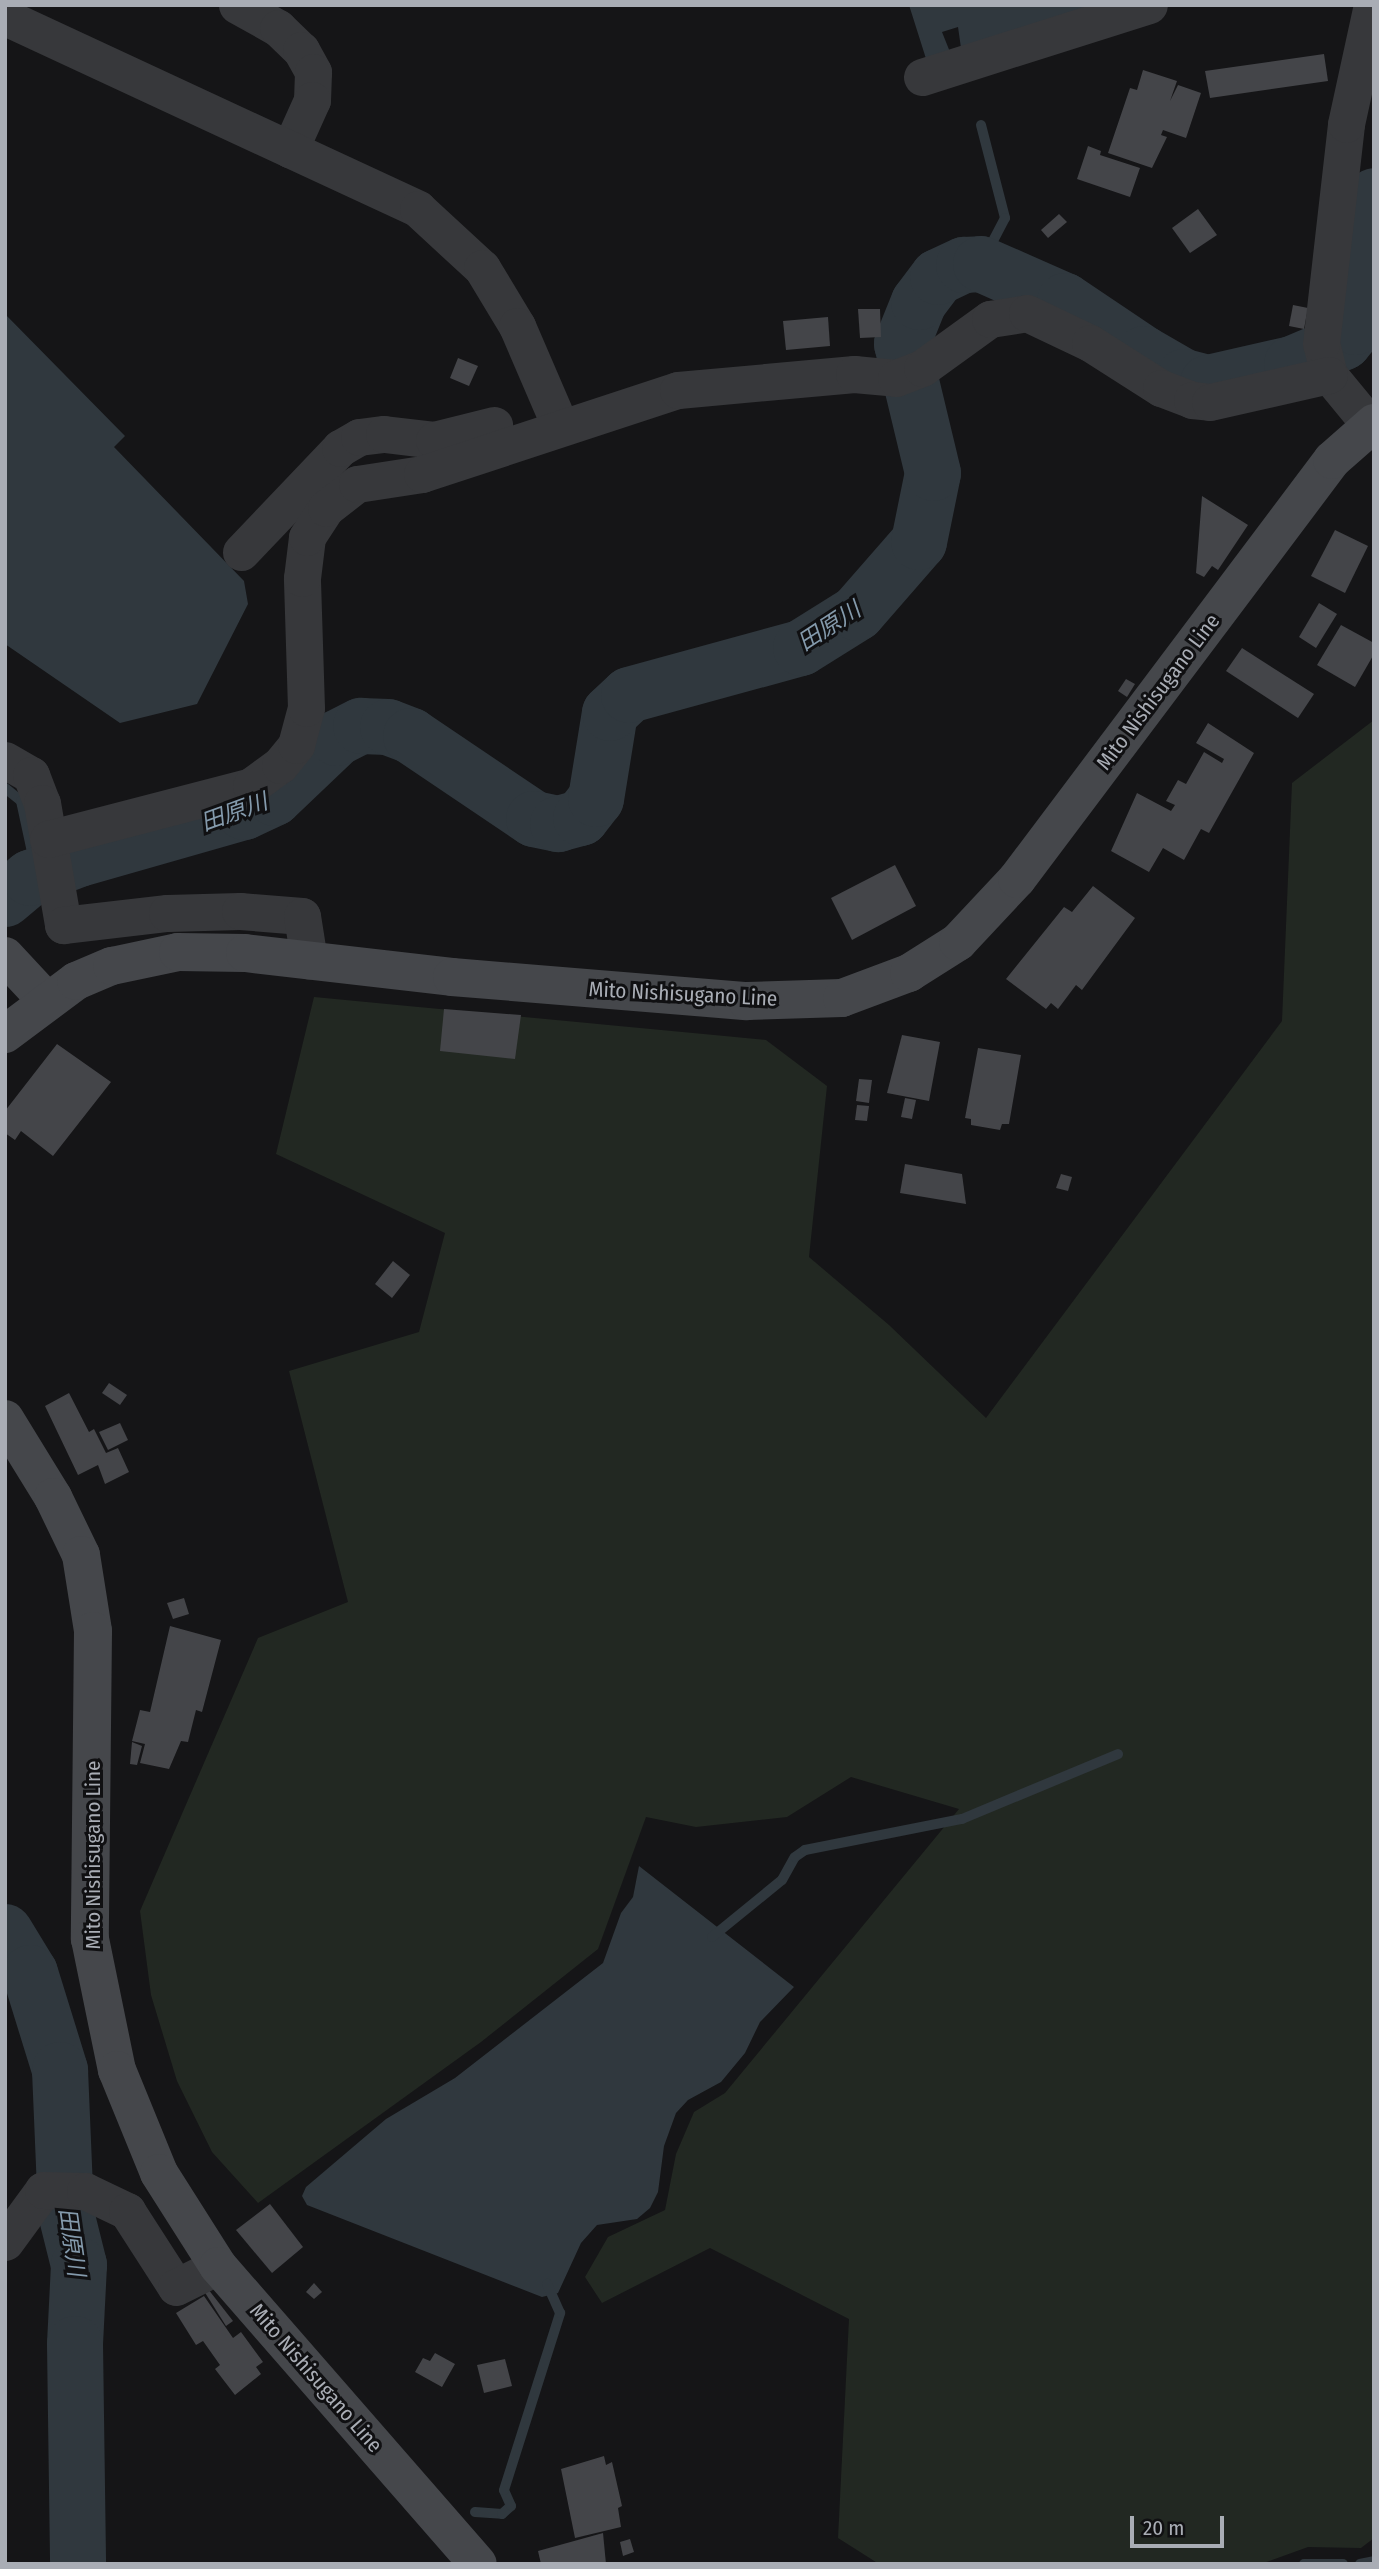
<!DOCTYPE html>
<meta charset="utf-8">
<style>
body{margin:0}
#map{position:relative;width:1379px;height:2569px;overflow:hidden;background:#151517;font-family:"Fira Sans Condensed","Noto Sans JP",sans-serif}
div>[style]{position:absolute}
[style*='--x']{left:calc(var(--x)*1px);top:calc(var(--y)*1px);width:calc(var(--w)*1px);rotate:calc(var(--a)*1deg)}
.green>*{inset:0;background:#222822}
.water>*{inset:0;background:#30383e}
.stream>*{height:10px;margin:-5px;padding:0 5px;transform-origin:5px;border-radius:5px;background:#30383e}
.river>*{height:56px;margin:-28px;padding:0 28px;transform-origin:28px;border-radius:28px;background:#30383e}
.building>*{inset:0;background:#444549}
.street>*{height:37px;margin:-18.5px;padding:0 18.5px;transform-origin:18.5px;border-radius:18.5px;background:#37383b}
.secondary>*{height:38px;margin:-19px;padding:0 19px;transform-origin:19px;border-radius:19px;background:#45474b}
span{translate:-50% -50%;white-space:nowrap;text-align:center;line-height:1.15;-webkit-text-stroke:6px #101012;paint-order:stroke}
.street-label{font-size:21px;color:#a9adb5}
.water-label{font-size:23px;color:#849aac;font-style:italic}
.frame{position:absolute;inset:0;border:7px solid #a9adb5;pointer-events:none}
.scale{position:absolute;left:1130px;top:2516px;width:94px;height:32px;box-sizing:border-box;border:4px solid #a9adb5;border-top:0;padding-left:9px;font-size:21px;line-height:24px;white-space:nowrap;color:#a9adb5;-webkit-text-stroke:5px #101012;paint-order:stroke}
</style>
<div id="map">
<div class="green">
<i style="clip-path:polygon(1374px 720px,1374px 2538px,1361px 2548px,1308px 2547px,1261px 2564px,879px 2564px,838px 2538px,849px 2319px,710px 2248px,602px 2303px,585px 2277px,608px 2237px,665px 2210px,676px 2154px,694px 2112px,725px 2093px,959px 1809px,851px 1777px,787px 1817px,696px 1827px,646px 1817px,598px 1949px,481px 2042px,258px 2203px,212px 2152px,177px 2081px,151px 1995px,140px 1911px,258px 1638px,348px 1602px,289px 1371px,419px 1332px,445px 1233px,276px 1154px,314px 997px,766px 1040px,827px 1086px,809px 1257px,889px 1325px,986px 1418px,1282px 1021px,1292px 783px)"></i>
</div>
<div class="water">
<i style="clip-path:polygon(909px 5px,1114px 5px,962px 55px,958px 27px,942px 32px,952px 57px,928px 65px)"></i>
<i style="clip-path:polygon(5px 314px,125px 436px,114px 447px,244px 581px,248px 604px,197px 704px,120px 723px,5px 644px)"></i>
<i style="clip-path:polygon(639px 1866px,794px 1987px,760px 2022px,745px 2053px,721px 2082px,688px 2100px,676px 2113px,664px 2146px,658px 2192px,650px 2208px,637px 2219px,597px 2225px,581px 2243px,558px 2293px,542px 2297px,307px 2205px,302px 2196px,306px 2187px,386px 2119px,455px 2078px,603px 1963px,621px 1913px,633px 1897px)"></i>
</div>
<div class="stream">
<i style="--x:981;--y:125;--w:96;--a:75.5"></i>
<i style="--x:1005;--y:218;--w:52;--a:117.6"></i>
<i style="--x:5;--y:788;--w:21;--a:39"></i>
<i style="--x:21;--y:801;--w:52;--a:77.8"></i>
<i style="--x:712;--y:1937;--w:90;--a:-39.2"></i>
<i style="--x:782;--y:1880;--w:26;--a:-61"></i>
<i style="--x:795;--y:1857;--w:12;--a:-35"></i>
<i style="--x:805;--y:1850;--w:160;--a:-11.2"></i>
<i style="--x:962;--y:1819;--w:169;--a:-22.6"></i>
<i style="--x:475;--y:2512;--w:27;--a:4"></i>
<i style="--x:502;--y:2514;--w:12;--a:-42"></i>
<i style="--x:511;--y:2506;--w:17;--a:-114"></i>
<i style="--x:504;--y:2490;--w:186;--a:-72.4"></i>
<i style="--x:560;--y:2313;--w:32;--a:-114"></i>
<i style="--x:1304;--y:2564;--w:39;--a:0"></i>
<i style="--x:1360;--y:2564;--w:14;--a:-12"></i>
</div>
<div class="river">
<i style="--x:5;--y:899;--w:33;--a:-40"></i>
<i style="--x:30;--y:878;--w:53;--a:-21.2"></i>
<i style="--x:79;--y:859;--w:172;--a:-15.9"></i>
<i style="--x:244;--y:812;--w:33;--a:-25"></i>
<i style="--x:274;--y:798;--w:87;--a:-43.6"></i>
<i style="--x:337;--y:738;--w:27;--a:-27"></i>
<i style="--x:361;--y:726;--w:27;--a:2"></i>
<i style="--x:388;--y:727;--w:25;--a:21"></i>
<i style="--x:411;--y:736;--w:148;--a:34"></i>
<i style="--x:534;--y:819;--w:25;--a:12"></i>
<i style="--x:558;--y:824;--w:24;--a:-15"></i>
<i style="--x:581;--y:818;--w:24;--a:-52"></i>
<i style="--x:596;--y:799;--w:87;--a:-80.8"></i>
<i style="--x:610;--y:713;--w:26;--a:-43"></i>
<i style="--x:629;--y:695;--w:178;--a:-15.3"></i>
<i style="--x:801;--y:648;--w:66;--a:-32"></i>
<i style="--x:857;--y:613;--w:94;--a:-48.9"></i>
<i style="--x:919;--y:542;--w:70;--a:-78.5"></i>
<i style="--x:933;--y:473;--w:133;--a:-103.5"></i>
<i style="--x:902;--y:344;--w:45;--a:-68"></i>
<i style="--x:919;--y:302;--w:31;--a:-53"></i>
<i style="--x:938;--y:277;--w:29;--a:-25"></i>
<i style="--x:964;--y:265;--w:17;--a:-3"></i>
<i style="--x:981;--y:264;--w:92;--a:23.8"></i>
<i style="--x:1065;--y:301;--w:95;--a:33.9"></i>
<i style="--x:1144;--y:354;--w:46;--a:29.9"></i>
<i style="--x:1184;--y:377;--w:25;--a:14"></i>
<i style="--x:1208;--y:383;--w:86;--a:-12.7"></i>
<i style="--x:1292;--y:364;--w:56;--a:-22.9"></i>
<i style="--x:1344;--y:342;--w:19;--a:-51"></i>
<i style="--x:1356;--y:327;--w:132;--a:-82.2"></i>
<i style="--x:5;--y:1932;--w:48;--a:58.6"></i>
<i style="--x:30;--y:1973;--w:102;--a:72.8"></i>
<i style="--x:60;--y:2070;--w:143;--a:87.6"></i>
<i style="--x:66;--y:2213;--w:54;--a:76"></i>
<i style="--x:79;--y:2265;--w:79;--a:92.9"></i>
<i style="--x:75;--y:2344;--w:220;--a:89.2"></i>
</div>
<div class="building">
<i style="clip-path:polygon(1324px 54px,1328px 81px,1210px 98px,1205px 71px)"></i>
<i style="clip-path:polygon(1143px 70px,1177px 81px,1170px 101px,1178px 85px,1201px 93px,1186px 138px,1163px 130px,1161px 135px,1167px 137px,1152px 168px,1108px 153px,1130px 88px,1137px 90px)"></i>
<i style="clip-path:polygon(1088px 146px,1101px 151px,1100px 155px,1140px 168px,1130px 197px,1077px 179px)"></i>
<i style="clip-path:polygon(1198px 209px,1217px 235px,1190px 253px,1172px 228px)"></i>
<i style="clip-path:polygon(1059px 214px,1067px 222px,1048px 238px,1041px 230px)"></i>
<i style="clip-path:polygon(1293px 305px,1308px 308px,1304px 329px,1289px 326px)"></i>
<i style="clip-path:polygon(858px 309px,880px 309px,881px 337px,860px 338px)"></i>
<i style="clip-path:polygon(828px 317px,830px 346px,786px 350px,783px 321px)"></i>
<i style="clip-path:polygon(458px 358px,478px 366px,469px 386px,450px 378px)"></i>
<i style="clip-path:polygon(1202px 496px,1248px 525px,1218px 570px,1212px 566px,1204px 577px,1196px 573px)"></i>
<i style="clip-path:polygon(1335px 530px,1368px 546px,1345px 593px,1311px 576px)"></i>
<i style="clip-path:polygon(1319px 603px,1337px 614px,1316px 648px,1299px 637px)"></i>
<i style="clip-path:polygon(1341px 625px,1374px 643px,1374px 654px,1355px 687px,1317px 665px)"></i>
<i style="clip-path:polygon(1242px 648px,1314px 694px,1298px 718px,1226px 671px)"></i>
<i style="clip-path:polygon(1126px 679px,1135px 684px,1127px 697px,1118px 691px)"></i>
<i style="clip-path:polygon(1208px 723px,1254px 753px,1209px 833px,1201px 829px,1184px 860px,1163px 848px,1149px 872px,1111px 851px,1137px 793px,1171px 811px,1175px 805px,1166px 801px,1178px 780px,1186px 784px,1204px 752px,1222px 763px,1224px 759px,1196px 743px)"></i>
<i style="clip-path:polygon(895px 865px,916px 906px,852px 940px,831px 898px)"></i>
<i style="clip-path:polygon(1093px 886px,1135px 918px,1082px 990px,1076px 985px,1058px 1009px,1051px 1003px,1046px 1009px,1006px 979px,1064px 907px,1072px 912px)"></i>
<i style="clip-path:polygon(444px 1009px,521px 1015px,515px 1059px,440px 1051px)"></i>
<i style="clip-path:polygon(902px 1035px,940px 1042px,929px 1101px,887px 1093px)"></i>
<i style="clip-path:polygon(57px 1044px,111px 1082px,53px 1156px,21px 1131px,15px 1140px,5px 1133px,5px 1111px)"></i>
<i style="clip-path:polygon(978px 1048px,1021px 1055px,1009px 1124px,1002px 1124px,1000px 1130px,971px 1125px,971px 1119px,965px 1118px)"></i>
<i style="clip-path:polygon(859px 1079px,872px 1080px,869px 1103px,856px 1101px)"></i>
<i style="clip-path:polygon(905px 1098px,916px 1100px,912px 1119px,901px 1117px)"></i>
<i style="clip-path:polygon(857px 1105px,869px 1106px,867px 1121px,855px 1120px)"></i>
<i style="clip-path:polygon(905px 1164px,962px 1174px,966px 1204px,900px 1193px)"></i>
<i style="clip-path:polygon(1061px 1174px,1072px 1177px,1068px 1191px,1056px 1188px)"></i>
<i style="clip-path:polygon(393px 1261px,410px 1275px,392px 1298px,375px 1284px)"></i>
<i style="clip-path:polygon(109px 1383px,127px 1395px,120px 1405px,102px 1393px)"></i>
<i style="clip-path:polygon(69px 1393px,89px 1432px,94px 1429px,106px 1453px,118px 1448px,129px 1472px,105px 1484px,98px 1465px,78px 1475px,45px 1406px)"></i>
<i style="clip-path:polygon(120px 1423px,128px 1440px,108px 1450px,99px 1432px)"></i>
<i style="clip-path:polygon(184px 1598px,189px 1614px,173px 1619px,167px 1603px)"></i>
<i style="clip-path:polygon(170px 1626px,221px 1640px,202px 1712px,196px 1710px,188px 1742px,181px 1741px,169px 1769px,140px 1763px,145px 1744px,132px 1741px,140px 1710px,150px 1712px)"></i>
<i style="clip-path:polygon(132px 1742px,142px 1746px,137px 1765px,130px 1764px)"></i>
<i style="clip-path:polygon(270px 2204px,303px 2247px,272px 2273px,236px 2230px)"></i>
<i style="clip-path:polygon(314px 2283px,322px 2292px,314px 2299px,306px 2292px)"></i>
<i style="clip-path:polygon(208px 2289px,233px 2321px,226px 2326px,204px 2291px)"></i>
<i style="clip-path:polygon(204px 2296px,233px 2338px,241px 2332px,263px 2362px,256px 2367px,261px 2374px,235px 2395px,215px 2369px,220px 2365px,203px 2341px,196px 2345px,176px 2313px)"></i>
<i style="clip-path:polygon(435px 2353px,455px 2364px,442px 2387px,415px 2372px,423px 2358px,430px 2361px)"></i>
<i style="clip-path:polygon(505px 2359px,512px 2386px,484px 2393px,477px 2365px)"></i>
<i style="clip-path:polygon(604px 2456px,606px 2465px,612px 2462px,622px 2506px,618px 2508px,621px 2527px,575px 2538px,561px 2469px)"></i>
<i style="clip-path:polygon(603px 2533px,606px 2564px,541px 2564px,538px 2551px)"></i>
<i style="clip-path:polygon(630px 2539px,634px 2552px,623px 2556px,620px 2542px)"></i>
</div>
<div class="street">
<i style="--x:237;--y:5;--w:47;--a:29.3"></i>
<i style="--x:278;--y:28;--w:32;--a:44"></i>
<i style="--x:301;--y:50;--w:25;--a:61"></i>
<i style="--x:313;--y:72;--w:28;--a:92"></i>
<i style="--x:312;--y:100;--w:54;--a:114.2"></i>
<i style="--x:5;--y:17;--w:455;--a:24.9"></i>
<i style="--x:418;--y:209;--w:87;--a:42.7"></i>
<i style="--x:482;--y:268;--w:68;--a:58.9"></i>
<i style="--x:517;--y:326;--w:109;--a:66.7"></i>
<i style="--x:922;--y:77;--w:238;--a:-17.6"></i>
<i style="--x:1371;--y:426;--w:66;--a:-129.5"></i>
<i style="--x:1329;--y:375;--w:32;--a:-104"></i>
<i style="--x:1321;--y:344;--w:221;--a:-83.5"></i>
<i style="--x:1346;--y:124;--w:122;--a:-77.7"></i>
<i style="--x:241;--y:552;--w:144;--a:-46.4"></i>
<i style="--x:340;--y:448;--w:22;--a:-30"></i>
<i style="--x:359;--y:437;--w:25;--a:-7"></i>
<i style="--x:384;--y:434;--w:50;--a:6.8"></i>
<i style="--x:434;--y:440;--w:62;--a:-14"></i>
<i style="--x:5;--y:760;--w:30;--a:30"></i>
<i style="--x:31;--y:775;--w:30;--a:69"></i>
<i style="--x:42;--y:803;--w:124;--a:80.2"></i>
<i style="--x:63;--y:925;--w:105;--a:-6.6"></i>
<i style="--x:167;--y:913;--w:73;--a:-1.6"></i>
<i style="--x:240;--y:911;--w:62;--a:4.6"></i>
<i style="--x:302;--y:916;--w:45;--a:81"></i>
<i style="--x:48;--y:839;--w:210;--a:-14.6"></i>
<i style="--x:251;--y:786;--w:36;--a:-36"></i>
<i style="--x:280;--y:765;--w:26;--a:-51"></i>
<i style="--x:296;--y:745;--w:38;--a:-75"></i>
<i style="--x:306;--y:708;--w:130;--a:-91.8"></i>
<i style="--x:302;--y:578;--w:41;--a:-83"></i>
<i style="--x:307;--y:537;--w:35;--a:-57"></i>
<i style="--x:326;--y:508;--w:39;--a:-38"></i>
<i style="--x:357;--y:484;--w:66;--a:-8.7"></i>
<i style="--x:422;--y:474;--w:269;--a:-18.2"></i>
<i style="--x:678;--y:390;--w:177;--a:-5.2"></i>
<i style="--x:854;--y:374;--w:42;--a:5.4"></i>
<i style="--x:896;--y:378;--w:28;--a:-21"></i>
<i style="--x:922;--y:368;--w:84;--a:-35.8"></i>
<i style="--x:990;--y:319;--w:37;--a:-9"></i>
<i style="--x:1027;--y:313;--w:70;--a:25.5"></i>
<i style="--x:1090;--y:343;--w:84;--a:32.4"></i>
<i style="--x:1161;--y:388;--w:33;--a:21"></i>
<i style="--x:1192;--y:400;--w:18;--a:6"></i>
<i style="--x:1210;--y:402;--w:122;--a:-12.8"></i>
<i style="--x:5;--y:2242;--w:64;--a:-53.8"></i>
<i style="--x:43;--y:2190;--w:42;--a:1.4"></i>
<i style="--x:85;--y:2191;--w:47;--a:25.5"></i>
<i style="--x:127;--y:2211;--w:90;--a:57.2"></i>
<i style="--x:176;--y:2287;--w:47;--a:-26.6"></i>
</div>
<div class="secondary">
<i style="--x:5;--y:956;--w:60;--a:47"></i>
<i style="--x:5;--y:1034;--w:89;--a:-36.7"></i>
<i style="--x:76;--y:981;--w:39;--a:-23"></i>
<i style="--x:112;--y:966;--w:67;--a:-12"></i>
<i style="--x:178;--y:952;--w:67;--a:0.9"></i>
<i style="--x:245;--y:953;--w:208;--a:6.6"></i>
<i style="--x:452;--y:977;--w:296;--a:4.7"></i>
<i style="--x:747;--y:1001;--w:95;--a:-1.8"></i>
<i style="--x:842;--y:998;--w:72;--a:-20.5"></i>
<i style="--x:909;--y:973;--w:58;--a:-32.3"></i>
<i style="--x:958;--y:942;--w:86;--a:-46.9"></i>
<i style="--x:1017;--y:879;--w:524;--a:-53.06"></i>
<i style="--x:1332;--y:460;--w:56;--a:-41.4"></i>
<i style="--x:5;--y:1419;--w:92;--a:58.4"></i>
<i style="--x:53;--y:1497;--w:64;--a:64.2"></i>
<i style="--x:81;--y:1555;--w:77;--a:81"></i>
<i style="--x:93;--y:1631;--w:308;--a:90.6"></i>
<i style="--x:90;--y:1939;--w:134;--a:78.4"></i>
<i style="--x:117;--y:2070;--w:111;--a:67.8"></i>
<i style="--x:159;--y:2173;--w:110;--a:57.6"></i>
<i style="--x:218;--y:2266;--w:395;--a:48.9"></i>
</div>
<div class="street-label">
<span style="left:1158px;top:692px;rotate:-53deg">Mito Nishisugano Line</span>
<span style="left:683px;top:994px;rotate:3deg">Mito Nishisugano Line</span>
<span style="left:93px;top:1855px;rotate:-90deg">Mito Nishisugano Line</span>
<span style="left:316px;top:2378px;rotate:49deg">Mito Nishisugano Line</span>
</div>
<div class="water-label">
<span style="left:829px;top:626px;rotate:-33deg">田原川</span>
<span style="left:234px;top:812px;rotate:-20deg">田原川</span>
<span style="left:72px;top:2242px;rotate:82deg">田原川</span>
</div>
<div class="frame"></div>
<div class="scale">20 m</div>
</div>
